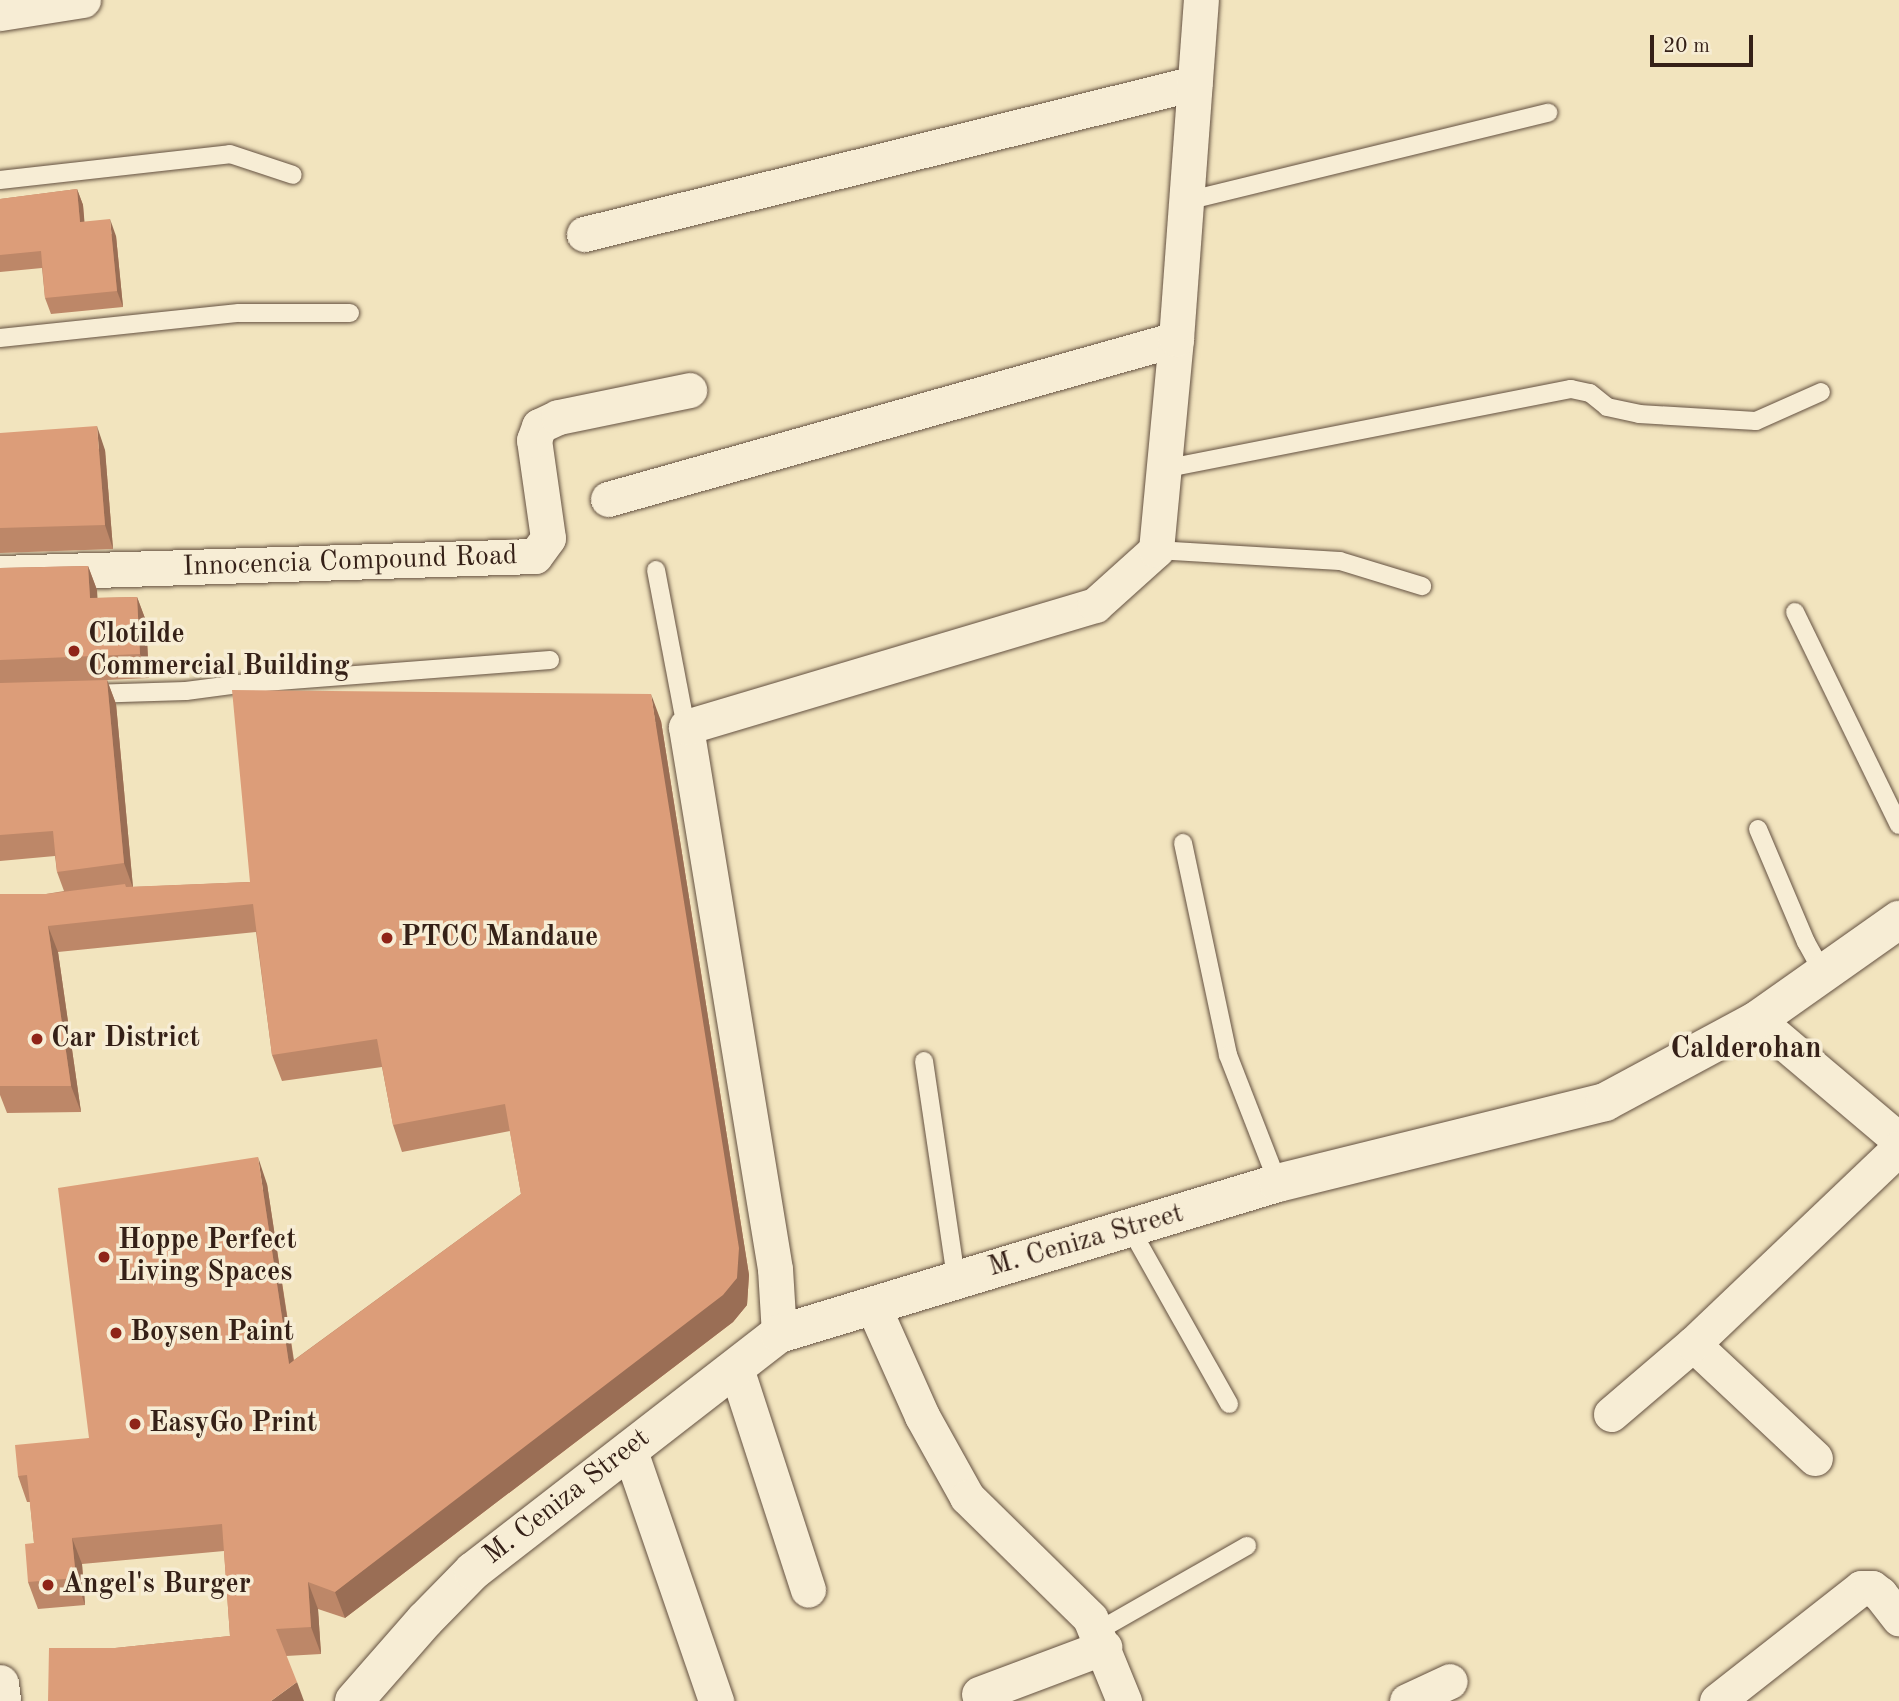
<!DOCTYPE html>
<style>
body{margin:0}
#map{position:relative;width:1899px;height:1701px;overflow:hidden;background:#f2e4be;font-family:"Old Standard TT",serif}
div>[style]{position:absolute}
[style*='--x']{left:calc(var(--x)*1px);top:calc(var(--y)*1px);width:calc(var(--w)*1px);rotate:calc(var(--a)*1deg)}
.roads{filter:drop-shadow(0 0 2px #645141) drop-shadow(0 0 2px #645141)}
.lane>*{height:18px;margin:-9px;padding:0 9px;transform-origin:9px;border-radius:9px;background:#f7edd5}
.street>*{height:35px;margin:-17.5px;padding:0 17.5px;transform-origin:17.5px;border-radius:17.5px;background:#f7edd5}
.secondary>*{height:38px;margin:-19px;padding:0 19px;transform-origin:19px;border-radius:19px;background:#f7edd5}
.wall>*{inset:0;background:#bd8768}
.shaded-wall>*{inset:0;background:#9a6e55}
.building>*{inset:0;background:#dc9d79}
.dots>*{width:19px;height:19px;translate:-50% -50%;box-sizing:border-box;border:4px solid #f7edd5;border-radius:50%}
span{translate:-50% -50%;white-space:nowrap;text-align:center;line-height:1.15;-webkit-text-stroke:7px #f7edd5;paint-order:stroke}
.street-label{font-size:28px;color:#352017}
.poi-label{font-size:28px;color:#352017;font-weight:700}
.left{translate:0 -50%;text-align:left}
.neighbourhood-label{font-size:30px;color:#352017;font-weight:700}
.scale{position:absolute;left:1650px;top:35px;width:103px;height:32px;box-sizing:border-box;border:4px solid #352017;border-top:0;padding-left:9px;font-size:21px;line-height:24px;white-space:nowrap;color:#352017;-webkit-text-stroke:5px #f7edd5;paint-order:stroke}
</style>
<div id="map">
<div class="roads">
<div class="lane">
<i style="--x:0;--y:180;--w:231;--a:-6.4"></i>
<i style="--x:230;--y:154;--w:66;--a:18.4"></i>
<i style="--x:1186;--y:201;--w:373;--a:-13.7"></i>
<i style="--x:0;--y:338;--w:240;--a:-6"></i>
<i style="--x:239;--y:313;--w:111;--a:0"></i>
<i style="--x:1163;--y:469;--w:416;--a:-11.1"></i>
<i style="--x:1571;--y:389;--w:19;--a:12"></i>
<i style="--x:1590;--y:393;--w:22;--a:39"></i>
<i style="--x:1607;--y:407;--w:33;--a:12"></i>
<i style="--x:1639;--y:414;--w:117;--a:3.4"></i>
<i style="--x:1756;--y:421;--w:71;--a:-24"></i>
<i style="--x:1156;--y:550;--w:184;--a:3.4"></i>
<i style="--x:1340;--y:561;--w:86;--a:17"></i>
<i style="--x:656;--y:570;--w:160;--a:79.2"></i>
<i style="--x:1795;--y:612;--w:237;--a:64"></i>
<i style="--x:89;--y:694;--w:97;--a:-1.8"></i>
<i style="--x:186;--y:691;--w:53;--a:-7.5"></i>
<i style="--x:239;--y:684;--w:312;--a:-4.4"></i>
<i style="--x:1758;--y:829;--w:123;--a:67"></i>
<i style="--x:1806;--y:942;--w:35;--a:61"></i>
<i style="--x:1183;--y:843;--w:217;--a:78"></i>
<i style="--x:1228;--y:1055;--w:137;--a:68.7"></i>
<i style="--x:924;--y:1061;--w:220;--a:81.6"></i>
<i style="--x:1130;--y:1228;--w:202;--a:60.6"></i>
<i style="--x:1096;--y:1632;--w:174;--a:-29.7"></i>
</div>
<div class="street">
<i style="--x:0;--y:13;--w:84;--a:-8.9"></i>
<i style="--x:584;--y:234;--w:629;--a:-13.88"></i>
<i style="--x:608;--y:499;--w:590;--a:-15.73"></i>
<i style="--x:0;--y:573;--w:535;--a:-1.82"></i>
<i style="--x:535;--y:556;--w:22;--a:-54"></i>
<i style="--x:548;--y:538;--w:99;--a:-98.1"></i>
<i style="--x:534;--y:440;--w:15;--a:-70"></i>
<i style="--x:539;--y:426;--w:21;--a:-25"></i>
<i style="--x:558;--y:417;--w:134;--a:-11.6"></i>
<i style="--x:1757;--y:1020;--w:186;--a:40.2"></i>
<i style="--x:872;--y:1304;--w:123;--a:65.9"></i>
<i style="--x:922;--y:1416;--w:93;--a:60.9"></i>
<i style="--x:967;--y:1497;--w:173;--a:44.5"></i>
<i style="--x:1090;--y:1618;--w:90;--a:67.7"></i>
<i style="--x:779;--y:1334;--w:65;--a:-93.5"></i>
<i style="--x:775;--y:1269;--w:549;--a:-99.33"></i>
<i style="--x:686;--y:727;--w:427;--a:-16.6"></i>
<i style="--x:1095;--y:605;--w:82;--a:-42"></i>
<i style="--x:1156;--y:550;--w:212;--a:-84.6"></i>
<i style="--x:1176;--y:339;--w:340;--a:-85.8"></i>
<i style="--x:1693;--y:1344;--w:167;--a:43.1"></i>
<i style="--x:736;--y:1368;--w:233;--a:72"></i>
<i style="--x:1611;--y:1414;--w:108;--a:-40.5"></i>
<i style="--x:1693;--y:1344;--w:284;--a:-43.6"></i>
<i style="--x:629;--y:1448;--w:268;--a:71"></i>
<i style="--x:979;--y:1694;--w:134;--a:-20.6"></i>
<i style="--x:1407;--y:1701;--w:47;--a:-24.9"></i>
<i style="--x:1717;--y:1701;--w:183;--a:-38.1"></i>
<i style="--x:1861;--y:1588;--w:11;--a:0"></i>
<i style="--x:1872;--y:1588;--w:10;--a:37"></i>
<i style="--x:1880;--y:1594;--w:31;--a:52"></i>
</div>
<div class="secondary">
<i style="--x:0;--y:1684;--w:17;--a:83"></i>
<i style="--x:354;--y:1701;--w:108;--a:-48.8"></i>
<i style="--x:425;--y:1620;--w:69;--a:-45.6"></i>
<i style="--x:473;--y:1571;--w:387;--a:-37.8"></i>
<i style="--x:779;--y:1334;--w:521;--a:-16.84"></i>
<i style="--x:1278;--y:1183;--w:337;--a:-13.9"></i>
<i style="--x:1605;--y:1102;--w:173;--a:-28.3"></i>
<i style="--x:1757;--y:1020;--w:174;--a:-35.2"></i>
</div>
</div>
<div class="wall">
<i style="clip-path:polygon(77px 189px,83px 205px,84px 222px,116px 236px,123px 307px,51px 314px,45px 298px,42px 268px,0 272px,0 199px)"></i>
<i style="clip-path:polygon(0 433px,105px 450px,113px 549px,0 553px)"></i>
<i style="clip-path:polygon(88px 566px,97px 590px,97px 598px,137px 597px,146px 621px,149px 678px,107px 680px,116px 704px,133px 887px,250px 882px,661px 721px,749px 1275px,747px 1305px,733px 1322px,345px 1618px,318px 1609px,321px 1654px,286px 1656px,115px 1648px,230px 1636px,224px 1551px,82px 1564px,85px 1605px,38px 1609px,28px 1582px,34px 1543px,30px 1502px,27px 1502px,18px 1476px,89px 1438px,267px 1184px,294px 1360px,521px 1194px,510px 1131px,402px 1152px,393px 1125px,382px 1067px,282px 1081px,272px 1055px,256px 932px,58px 952px,81px 1112px,7px 1113px,0 1095px,0 894px,46px 894px,64px 891px,57px 872px,55px 856px,0 861px,0 568px)"></i>
</div>
<div class="shaded-wall">
<i style="clip-path:polygon(77px 189px,83px 205px,86px 239px,80px 222px)"></i>
<i style="clip-path:polygon(110px 219px,116px 236px,123px 307px,117px 291px)"></i>
<i style="clip-path:polygon(97px 426px,105px 450px,113px 549px,105px 525px)"></i>
<i style="clip-path:polygon(88px 566px,97px 590px,99px 623px,90px 598px)"></i>
<i style="clip-path:polygon(137px 597px,146px 621px,149px 678px,140px 654px)"></i>
<i style="clip-path:polygon(107px 680px,116px 704px,133px 888px,124px 863px)"></i>
<i style="clip-path:polygon(651px 694px,661px 721px,749px 1275px,747px 1305px,733px 1322px,345px 1618px,335px 1592px,737px 1278px)"></i>
<i style="clip-path:polygon(48px 926px,58px 952px,81px 1112px,71px 1086px)"></i>
<i style="clip-path:polygon(258px 1157px,267px 1184px,298px 1390px,289px 1364px)"></i>
<i style="clip-path:polygon(72px 1538px,82px 1564px,85px 1605px,76px 1578px)"></i>
<i style="clip-path:polygon(308px 1582px,318px 1609px,321px 1654px,311px 1627px)"></i>
<i style="clip-path:polygon(297px 1682px,304px 1701px,271px 1701px)"></i>
</div>
<div class="building">
<i style="clip-path:polygon(77px 189px,80px 222px,110px 219px,117px 291px,45px 298px,41px 251px,0 255px,0 199px)"></i>
<i style="clip-path:polygon(97px 426px,105px 525px,0 528px,0 433px)"></i>
<i style="clip-path:polygon(88px 566px,90px 598px,137px 597px,140px 654px,0 660px,0 568px)"></i>
<i style="clip-path:polygon(107px 680px,124px 863px,57px 872px,53px 831px,0 835px,0 683px)"></i>
<i style="clip-path:polygon(232px 690px,651px 694px,739px 1248px,737px 1278px,723px 1295px,335px 1592px,308px 1582px,311px 1627px,276px 1629px,297px 1682px,271px 1701px,48px 1701px,49px 1648px,115px 1648px,230px 1636px,222px 1524px,72px 1538px,76px 1578px,28px 1582px,25px 1544px,34px 1543px,27px 1475px,18px 1476px,15px 1445px,89px 1438px,58px 1188px,258px 1157px,289px 1364px,521px 1194px,505px 1104px,393px 1125px,377px 1039px,272px 1055px,253px 904px,48px 926px,71px 1086px,0 1086px,0 894px,46px 894px,125px 884px,126px 887px,250px 882px)"></i>
</div>
<div class="dots">
<i style="left:74px;top:651px;background:#8f2418"></i>
<i style="left:387px;top:938px;background:#8f2418"></i>
<i style="left:37px;top:1039px;background:#8f2418"></i>
<i style="left:104px;top:1257px;background:#8f2418"></i>
<i style="left:116px;top:1333px;background:#8f2418"></i>
<i style="left:135px;top:1424px;background:#8f2418"></i>
<i style="left:48px;top:1585px;background:#8f2418"></i>
</div>
<div class="street-label">
<span style="left:350px;top:562px;rotate:-2deg">Innocencia Compound Road</span>
<span style="left:1086px;top:1241px;rotate:-16deg">M. Ceniza Street</span>
<span style="left:567px;top:1497px;rotate:-38deg">M. Ceniza Street</span>
</div>
<div class="poi-label">
<span class="left" style="left:88px;top:651px">Clotilde<br>Commercial Building</span>
<span class="left" style="left:401px;top:938px">PTCC Mandaue</span>
<span class="left" style="left:51px;top:1039px">Car District</span>
<span class="left" style="left:118px;top:1257px">Hoppe Perfect<br>Living Spaces</span>
<span class="left" style="left:130px;top:1333px">Boysen Paint</span>
<span class="left" style="left:149px;top:1424px">EasyGo Print</span>
<span class="left" style="left:62px;top:1585px">Angel's Burger</span>
</div>
<div class="neighbourhood-label">
<span style="left:1746px;top:1049px">Calderohan</span>
</div>
<div class="scale">20 m</div>
</div>
